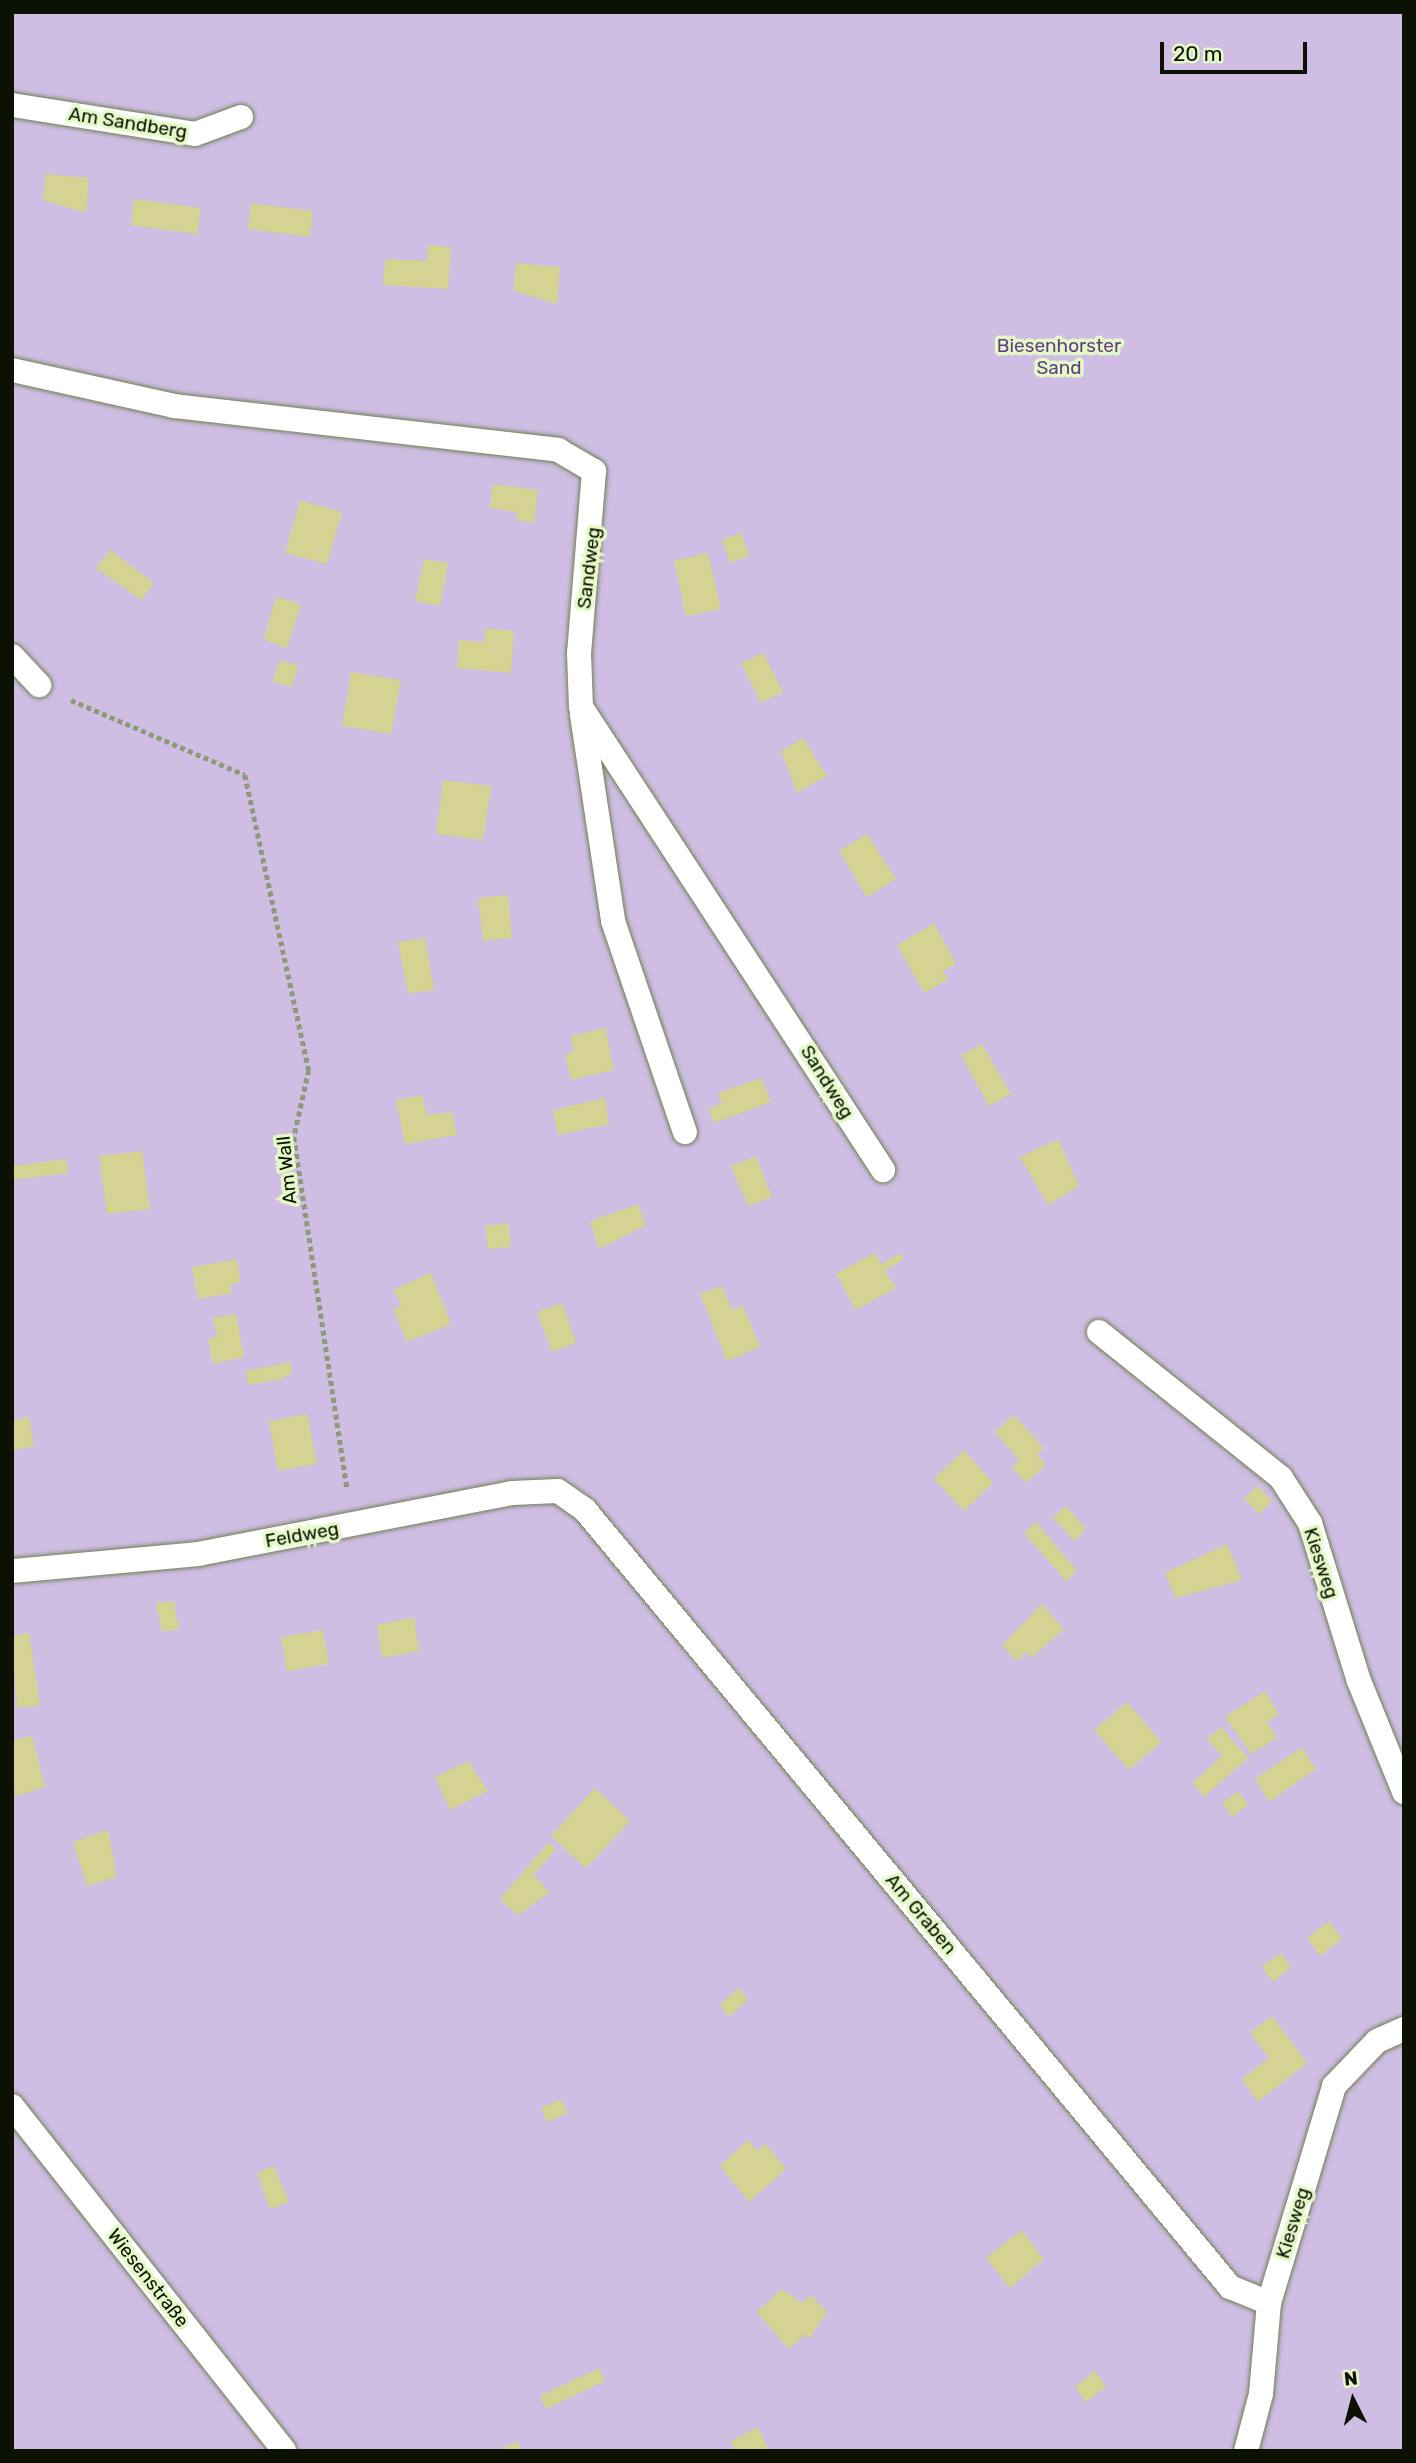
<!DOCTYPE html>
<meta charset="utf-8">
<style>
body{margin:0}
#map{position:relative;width:1416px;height:2463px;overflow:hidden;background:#d8ecbb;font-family:Rubik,sans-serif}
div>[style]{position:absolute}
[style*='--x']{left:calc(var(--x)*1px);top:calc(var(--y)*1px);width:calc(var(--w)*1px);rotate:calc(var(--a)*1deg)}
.green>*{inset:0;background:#cfbde4}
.building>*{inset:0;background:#d5d292}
.path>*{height:4.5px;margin-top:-2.25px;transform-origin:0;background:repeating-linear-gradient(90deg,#8c9b77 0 5px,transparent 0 8.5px)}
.roads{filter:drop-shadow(0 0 2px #6f8155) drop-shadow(0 0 2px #6f8155)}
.service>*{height:24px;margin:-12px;padding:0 12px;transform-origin:12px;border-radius:12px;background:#fff}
span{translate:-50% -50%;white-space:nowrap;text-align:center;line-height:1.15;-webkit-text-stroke:7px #e5f9c8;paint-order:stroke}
.street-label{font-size:19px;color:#0c1203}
.park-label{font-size:19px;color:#613e82}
.frame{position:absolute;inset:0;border:14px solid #0c1203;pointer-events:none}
.north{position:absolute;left:1318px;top:2365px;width:70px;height:70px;-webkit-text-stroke:5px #e5f9c8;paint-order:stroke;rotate:354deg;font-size:19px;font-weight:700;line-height:28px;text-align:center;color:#0c1203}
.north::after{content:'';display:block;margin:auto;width:24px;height:32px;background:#0c1203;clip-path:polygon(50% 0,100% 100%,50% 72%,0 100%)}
.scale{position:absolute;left:1160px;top:42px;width:147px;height:32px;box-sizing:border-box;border:4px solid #0c1203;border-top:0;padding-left:9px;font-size:21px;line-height:24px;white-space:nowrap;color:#0c1203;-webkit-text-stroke:5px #e5f9c8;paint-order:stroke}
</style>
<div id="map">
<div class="green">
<i style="clip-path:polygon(12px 12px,1404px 12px,1404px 2451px,12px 2451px)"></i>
</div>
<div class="building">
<i style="clip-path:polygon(46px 174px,89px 178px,86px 213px,43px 200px)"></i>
<i style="clip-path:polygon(134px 199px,201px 208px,197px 234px,131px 225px)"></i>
<i style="clip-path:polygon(251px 203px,313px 211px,310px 237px,248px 229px)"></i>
<i style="clip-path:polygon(428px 245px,451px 247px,448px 289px,383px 285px,385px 259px,427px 261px)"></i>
<i style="clip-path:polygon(516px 263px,560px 267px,557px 304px,514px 291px)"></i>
<i style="clip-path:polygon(493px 484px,538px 490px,534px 523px,516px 520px,517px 512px,490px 508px)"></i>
<i style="clip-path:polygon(300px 500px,342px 512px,327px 564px,285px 553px)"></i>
<i style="clip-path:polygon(741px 533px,749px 556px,730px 563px,722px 540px)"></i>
<i style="clip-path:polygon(110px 550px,154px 583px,141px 600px,96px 568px)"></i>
<i style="clip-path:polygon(708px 553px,721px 609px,686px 616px,674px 561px)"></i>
<i style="clip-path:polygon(424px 559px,448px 563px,440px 606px,415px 601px)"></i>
<i style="clip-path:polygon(276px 597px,301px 604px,287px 648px,264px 640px)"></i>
<i style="clip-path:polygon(486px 628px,514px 631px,511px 673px,457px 668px,459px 640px,484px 642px)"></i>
<i style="clip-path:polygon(763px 653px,783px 692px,761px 703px,741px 663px)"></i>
<i style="clip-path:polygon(279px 661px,298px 665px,292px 687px,273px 682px)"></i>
<i style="clip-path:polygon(351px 672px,401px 680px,391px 734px,342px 726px)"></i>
<i style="clip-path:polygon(803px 738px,827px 776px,797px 793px,781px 751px)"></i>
<i style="clip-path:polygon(443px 780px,491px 786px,483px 840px,436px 834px)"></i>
<i style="clip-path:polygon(867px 834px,896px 879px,867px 897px,839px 851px)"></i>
<i style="clip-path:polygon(508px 895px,512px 938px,483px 941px,478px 898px)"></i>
<i style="clip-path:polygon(934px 923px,956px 964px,943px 971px,948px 979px,924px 993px,897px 945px)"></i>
<i style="clip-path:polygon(425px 938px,434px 990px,408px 994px,398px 942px)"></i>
<i style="clip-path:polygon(605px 1028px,614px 1070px,571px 1080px,565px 1055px,574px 1052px,571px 1036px)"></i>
<i style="clip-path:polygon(982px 1044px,1011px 1094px,989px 1106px,961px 1055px)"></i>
<i style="clip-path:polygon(761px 1078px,771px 1102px,714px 1123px,708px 1109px,722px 1103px,718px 1093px)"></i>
<i style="clip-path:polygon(422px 1095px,427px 1115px,452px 1112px,457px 1135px,405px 1144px,396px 1100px)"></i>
<i style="clip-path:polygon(605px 1098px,609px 1124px,558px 1135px,553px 1110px)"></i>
<i style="clip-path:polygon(1058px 1139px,1079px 1186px,1048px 1205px,1020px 1157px)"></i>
<i style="clip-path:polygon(142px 1151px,150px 1209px,107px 1214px,99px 1156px)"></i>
<i style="clip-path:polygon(756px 1156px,772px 1197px,748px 1206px,731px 1166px)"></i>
<i style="clip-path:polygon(66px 1159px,68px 1173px,12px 1180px,12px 1166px)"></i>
<i style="clip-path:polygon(638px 1204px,646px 1225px,599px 1249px,590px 1221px)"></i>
<i style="clip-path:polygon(508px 1223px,511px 1247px,488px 1249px,485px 1226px)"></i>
<i style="clip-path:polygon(875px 1253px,881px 1264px,901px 1253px,904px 1259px,885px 1271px,896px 1288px,856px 1310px,836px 1274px)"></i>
<i style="clip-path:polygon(237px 1259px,241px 1282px,230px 1285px,232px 1293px,198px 1299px,192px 1267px)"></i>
<i style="clip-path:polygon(431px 1273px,451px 1324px,407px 1342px,393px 1309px,401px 1305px,394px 1289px)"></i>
<i style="clip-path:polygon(722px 1286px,732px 1310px,743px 1305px,760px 1347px,727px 1361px,700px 1294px)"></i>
<i style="clip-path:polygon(562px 1303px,576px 1343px,552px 1352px,537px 1312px)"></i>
<i style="clip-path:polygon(236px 1314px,244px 1357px,213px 1364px,208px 1339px,217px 1337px,213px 1318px)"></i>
<i style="clip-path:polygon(290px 1362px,292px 1373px,282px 1379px,248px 1385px,246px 1371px)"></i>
<i style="clip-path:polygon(307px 1414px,317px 1464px,278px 1471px,269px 1421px)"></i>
<i style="clip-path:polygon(1014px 1415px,1044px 1448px,1037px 1454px,1046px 1465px,1026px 1483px,1012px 1468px,1019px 1460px,995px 1432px)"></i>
<i style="clip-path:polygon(29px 1417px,34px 1446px,12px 1451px,12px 1421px)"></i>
<i style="clip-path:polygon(964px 1450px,993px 1483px,964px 1511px,934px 1479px)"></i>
<i style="clip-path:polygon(1258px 1486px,1272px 1501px,1259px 1514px,1244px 1498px)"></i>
<i style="clip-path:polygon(1066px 1506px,1086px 1529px,1074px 1541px,1053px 1517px)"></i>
<i style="clip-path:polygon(1036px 1522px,1077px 1571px,1066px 1581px,1024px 1533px)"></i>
<i style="clip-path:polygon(1227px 1544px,1242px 1580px,1176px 1598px,1165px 1573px)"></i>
<i style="clip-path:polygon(174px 1601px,179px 1629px,162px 1632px,156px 1603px)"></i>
<i style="clip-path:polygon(1042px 1604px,1064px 1629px,1031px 1658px,1027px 1652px,1016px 1661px,1002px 1645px)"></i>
<i style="clip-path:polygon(414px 1617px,419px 1651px,382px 1658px,377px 1625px)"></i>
<i style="clip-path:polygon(323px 1630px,329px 1664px,287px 1671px,281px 1637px)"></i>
<i style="clip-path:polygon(29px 1633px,40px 1705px,17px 1708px,12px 1636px)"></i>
<i style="clip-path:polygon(1265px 1691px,1279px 1714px,1267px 1722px,1277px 1738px,1251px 1754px,1225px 1717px)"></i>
<i style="clip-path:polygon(1127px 1702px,1161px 1742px,1129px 1770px,1094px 1730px)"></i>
<i style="clip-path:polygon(1221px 1727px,1248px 1758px,1204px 1797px,1192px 1783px,1222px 1756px,1207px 1739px)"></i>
<i style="clip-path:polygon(32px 1736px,45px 1787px,15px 1796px,12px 1740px)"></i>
<i style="clip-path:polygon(1302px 1747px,1316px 1769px,1269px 1802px,1255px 1779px)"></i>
<i style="clip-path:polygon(468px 1761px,488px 1791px,450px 1810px,435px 1777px)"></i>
<i style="clip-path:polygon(595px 1788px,630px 1821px,586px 1868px,551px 1836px)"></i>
<i style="clip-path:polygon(1239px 1791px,1248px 1805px,1232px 1817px,1222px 1803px)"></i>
<i style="clip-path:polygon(108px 1830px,117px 1877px,87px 1886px,73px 1842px)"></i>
<i style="clip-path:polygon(549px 1842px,556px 1849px,533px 1875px,550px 1892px,518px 1915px,500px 1899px)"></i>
<i style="clip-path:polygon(1329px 1921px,1342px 1939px,1320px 1956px,1307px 1938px)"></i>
<i style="clip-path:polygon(1281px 1953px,1291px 1967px,1273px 1982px,1262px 1967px)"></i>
<i style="clip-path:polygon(738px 1988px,748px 1999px,729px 2017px,720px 2005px)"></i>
<i style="clip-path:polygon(1272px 2016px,1307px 2063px,1258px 2102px,1242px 2079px,1269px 2058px,1250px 2033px)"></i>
<i style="clip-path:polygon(561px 2099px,567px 2113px,547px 2122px,541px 2108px)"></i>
<i style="clip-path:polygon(748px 2140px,757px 2151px,766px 2144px,786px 2169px,749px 2202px,720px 2166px)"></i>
<i style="clip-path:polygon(274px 2166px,289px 2202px,270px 2209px,257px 2173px)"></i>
<i style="clip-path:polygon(1021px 2230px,1044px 2259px,1010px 2288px,986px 2258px)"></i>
<i style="clip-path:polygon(782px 2289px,801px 2303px,811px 2295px,827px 2312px,809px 2339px,805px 2334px,789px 2349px,757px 2312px)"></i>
<i style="clip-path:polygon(599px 2368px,605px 2381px,546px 2409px,540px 2396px)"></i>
<i style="clip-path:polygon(1095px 2371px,1106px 2386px,1086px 2402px,1075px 2387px)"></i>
<i style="clip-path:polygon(758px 2427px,769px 2451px,728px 2451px,734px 2448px,731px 2441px)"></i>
<i style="clip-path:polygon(517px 2441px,522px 2451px,498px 2451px)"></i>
</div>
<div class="path">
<i style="--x:71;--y:700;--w:189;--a:23.3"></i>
<i style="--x:245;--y:775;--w:302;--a:77.8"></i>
<i style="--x:309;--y:1070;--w:69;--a:102.6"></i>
<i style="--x:294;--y:1137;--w:356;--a:81.4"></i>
</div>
<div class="roads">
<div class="service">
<i style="--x:12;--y:105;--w:185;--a:9"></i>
<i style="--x:195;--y:134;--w:49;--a:-20.3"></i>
<i style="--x:12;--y:370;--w:166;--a:12.5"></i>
<i style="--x:174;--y:406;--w:387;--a:6.5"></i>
<i style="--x:558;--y:450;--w:42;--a:30.3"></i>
<i style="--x:594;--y:471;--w:183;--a:94.7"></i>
<i style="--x:579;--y:653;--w:54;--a:87.9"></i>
<i style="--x:581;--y:707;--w:553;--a:56.88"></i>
<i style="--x:12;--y:656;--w:40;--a:47"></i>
<i style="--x:582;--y:715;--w:208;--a:81.4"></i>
<i style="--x:613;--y:921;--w:223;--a:71.2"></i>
<i style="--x:1099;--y:1332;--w:233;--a:38.7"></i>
<i style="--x:1281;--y:1478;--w:54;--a:57.2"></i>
<i style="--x:1310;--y:1523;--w:165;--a:72.8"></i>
<i style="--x:1359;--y:1681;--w:120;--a:67.9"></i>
<i style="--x:12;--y:1571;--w:187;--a:-5.2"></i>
<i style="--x:198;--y:1554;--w:320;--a:-11"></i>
<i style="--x:512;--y:1493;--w:46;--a:-2.5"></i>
<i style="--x:558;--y:1491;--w:33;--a:35"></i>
<i style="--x:585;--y:1510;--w:1010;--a:50.3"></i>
<i style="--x:1230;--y:2287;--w:42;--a:22.3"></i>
<i style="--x:12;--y:2106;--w:439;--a:51.7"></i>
<i style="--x:1246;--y:2451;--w:59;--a:-75.3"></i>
<i style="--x:1261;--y:2394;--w:91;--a:-85"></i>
<i style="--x:1269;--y:2303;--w:227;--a:-73.3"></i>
<i style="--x:1334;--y:2086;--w:62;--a:-46.3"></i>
<i style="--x:1377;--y:2041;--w:30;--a:-24"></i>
</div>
</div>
<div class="street-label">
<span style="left:128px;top:123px;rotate:9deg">Am Sandberg</span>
<span style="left:589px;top:568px;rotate:-83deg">Sandweg</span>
<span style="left:827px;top:1082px;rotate:58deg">Sandweg</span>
<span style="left:287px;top:1170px;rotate:-96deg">Am Wall</span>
<span style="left:302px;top:1535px;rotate:-10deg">Feldweg</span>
<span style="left:1321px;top:1563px;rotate:72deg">Kiesweg</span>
<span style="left:921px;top:1914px;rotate:50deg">Am Graben</span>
<span style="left:1293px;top:2223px;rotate:-73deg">Kiesweg</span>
<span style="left:148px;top:2278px;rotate:52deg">Wiesenstraße</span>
</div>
<div class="park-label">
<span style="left:1059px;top:357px">Biesenhorster<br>Sand</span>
</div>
<div class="frame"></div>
<div class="north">N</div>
<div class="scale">20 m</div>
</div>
